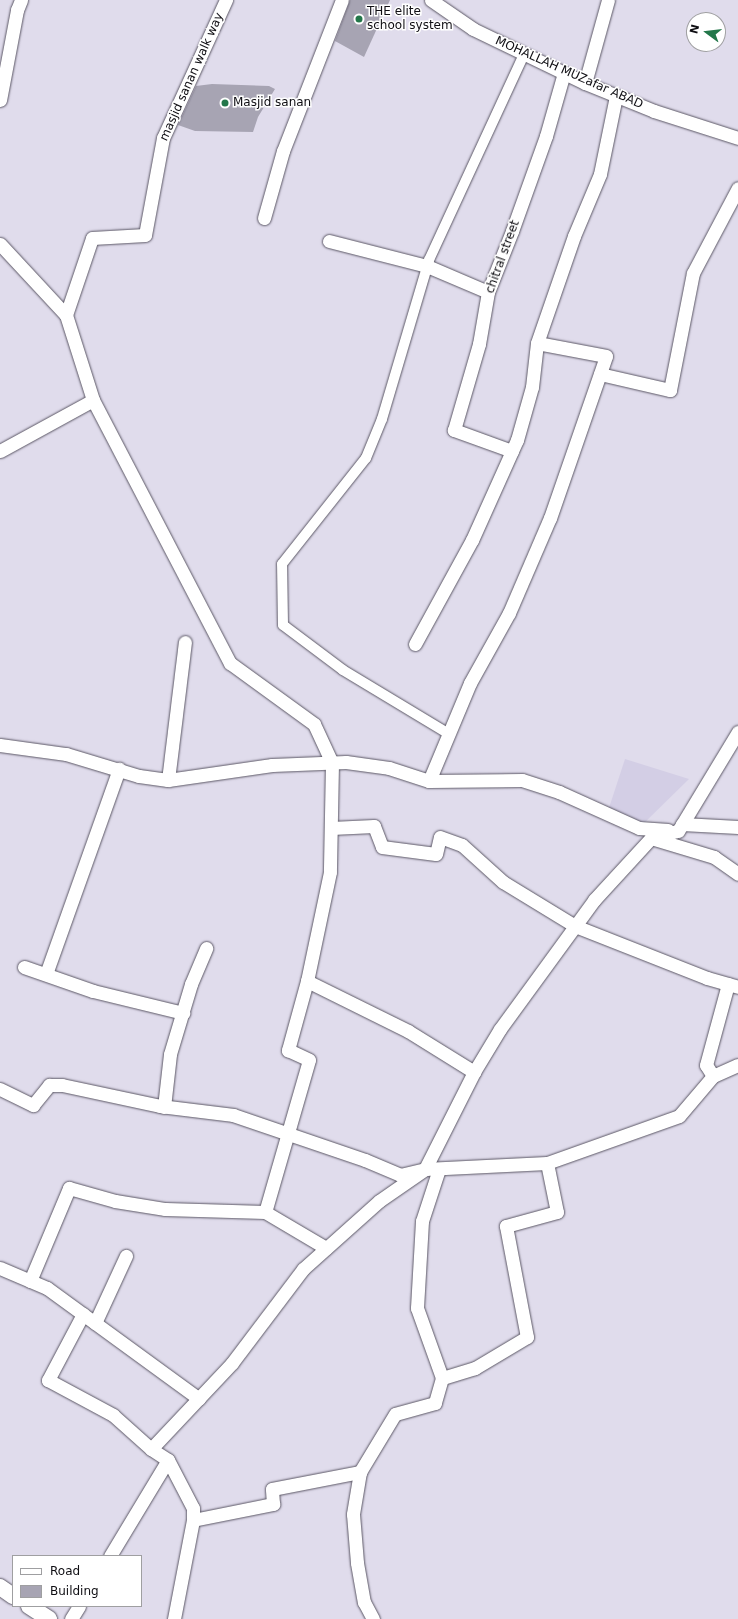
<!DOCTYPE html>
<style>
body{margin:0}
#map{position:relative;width:738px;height:1619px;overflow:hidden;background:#e0dcec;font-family:"DejaVu Sans",sans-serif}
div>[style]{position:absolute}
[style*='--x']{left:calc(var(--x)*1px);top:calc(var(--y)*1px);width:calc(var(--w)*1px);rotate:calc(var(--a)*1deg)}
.built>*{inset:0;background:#d3cee5}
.building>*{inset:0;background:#a7a4b3}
.roads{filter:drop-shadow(0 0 1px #5b5765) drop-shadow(0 0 1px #5b5765)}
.pedestrian>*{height:10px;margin:-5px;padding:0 5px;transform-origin:5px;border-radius:5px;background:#fff}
.minor>*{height:13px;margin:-6.5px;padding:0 6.5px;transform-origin:6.5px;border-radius:6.5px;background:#fff}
.tertiary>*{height:16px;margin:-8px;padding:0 8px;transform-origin:8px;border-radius:8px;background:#fff}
.dots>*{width:11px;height:11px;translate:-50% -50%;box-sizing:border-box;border:2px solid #fff;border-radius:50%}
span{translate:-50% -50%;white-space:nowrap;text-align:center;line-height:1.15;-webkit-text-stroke:3px #fff;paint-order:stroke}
.poi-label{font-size:12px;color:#0f0e13}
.left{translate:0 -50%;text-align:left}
.street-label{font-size:12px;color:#0f0e13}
.legend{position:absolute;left:12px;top:1555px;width:130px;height:52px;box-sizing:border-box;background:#fff;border:1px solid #9f9fa1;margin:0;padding:5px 7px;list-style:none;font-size:12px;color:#0f0e13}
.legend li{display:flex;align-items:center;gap:8px;height:20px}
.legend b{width:20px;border:1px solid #9f9fa1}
.north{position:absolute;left:686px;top:12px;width:40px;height:40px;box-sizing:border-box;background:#fff;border:1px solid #9f9fa1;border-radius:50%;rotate:285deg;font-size:11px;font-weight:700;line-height:16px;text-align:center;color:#0f0e13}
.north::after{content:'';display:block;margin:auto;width:14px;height:18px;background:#23774a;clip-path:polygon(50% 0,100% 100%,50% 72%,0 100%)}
</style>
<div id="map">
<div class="built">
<i style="clip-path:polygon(625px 759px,689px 779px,637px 830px,606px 817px)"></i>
</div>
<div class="building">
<i style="clip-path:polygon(350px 0,390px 0,364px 57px,335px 41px)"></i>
<i style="clip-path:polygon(212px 84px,269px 86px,275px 89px,258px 117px,253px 132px,195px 131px,178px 125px,196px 86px)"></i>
</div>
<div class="roads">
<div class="pedestrian">
<i style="--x:449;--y:734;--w:124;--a:-148.9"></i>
<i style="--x:343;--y:670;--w:75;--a:-143.1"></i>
<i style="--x:283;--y:625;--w:61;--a:-90.9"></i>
<i style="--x:282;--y:564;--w:135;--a:-51.6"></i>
<i style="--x:366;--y:458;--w:42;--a:-67.7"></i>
<i style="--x:382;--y:419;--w:166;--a:-73.5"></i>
<i style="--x:429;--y:260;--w:227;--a:-65.2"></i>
</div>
<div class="minor">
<i style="--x:431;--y:0;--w:51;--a:34.6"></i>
<i style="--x:473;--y:29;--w:124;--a:25.7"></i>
<i style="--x:585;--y:83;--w:74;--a:22.1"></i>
<i style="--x:654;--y:111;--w:88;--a:17.8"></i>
<i style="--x:585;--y:83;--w:86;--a:-74.5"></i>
<i style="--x:0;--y:100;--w:92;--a:-79.3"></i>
<i style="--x:17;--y:10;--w:11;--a:-68"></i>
<i style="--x:264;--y:218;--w:70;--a:-74.2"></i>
<i style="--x:283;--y:151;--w:162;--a:-68.7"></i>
<i style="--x:329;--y:241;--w:101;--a:14.3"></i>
<i style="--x:427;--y:266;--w:66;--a:23.1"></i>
<i style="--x:0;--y:244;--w:97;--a:47.1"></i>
<i style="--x:66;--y:315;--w:81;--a:-71.3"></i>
<i style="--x:92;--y:238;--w:53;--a:-3.2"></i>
<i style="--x:145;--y:235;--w:99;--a:-79.5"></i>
<i style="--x:163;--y:138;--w:152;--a:-65.5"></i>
<i style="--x:600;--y:374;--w:72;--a:12.9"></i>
<i style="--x:670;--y:390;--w:119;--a:-78.9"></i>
<i style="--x:693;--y:273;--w:96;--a:-62.1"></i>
<i style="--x:93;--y:400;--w:297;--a:62.5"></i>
<i style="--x:230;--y:663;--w:104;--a:36"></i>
<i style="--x:314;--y:724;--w:43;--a:65.2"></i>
<i style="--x:332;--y:763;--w:109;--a:91.1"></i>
<i style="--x:330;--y:872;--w:111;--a:101.9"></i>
<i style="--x:307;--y:981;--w:72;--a:105.4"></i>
<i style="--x:288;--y:1050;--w:23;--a:25"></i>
<i style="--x:309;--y:1060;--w:158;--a:106.1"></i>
<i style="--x:0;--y:451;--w:106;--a:-28.7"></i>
<i style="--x:93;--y:400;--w:89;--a:-107.6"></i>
<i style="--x:512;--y:451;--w:62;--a:-160.1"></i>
<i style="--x:454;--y:430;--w:90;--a:-73.8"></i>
<i style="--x:479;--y:344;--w:53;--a:-80.2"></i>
<i style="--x:488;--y:292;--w:66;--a:-68.5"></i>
<i style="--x:512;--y:231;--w:101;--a:-70.3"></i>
<i style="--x:546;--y:136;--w:66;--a:-74.1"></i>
<i style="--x:415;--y:644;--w:119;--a:-61.3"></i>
<i style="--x:472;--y:540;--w:110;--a:-65.8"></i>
<i style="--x:517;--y:440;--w:55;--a:-74.2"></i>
<i style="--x:532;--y:387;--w:44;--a:-83.5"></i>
<i style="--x:0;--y:745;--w:67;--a:7.8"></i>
<i style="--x:66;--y:754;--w:76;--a:16.8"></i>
<i style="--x:139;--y:776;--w:29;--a:8"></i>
<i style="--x:168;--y:780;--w:105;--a:-8.2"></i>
<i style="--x:272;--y:765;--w:74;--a:-2.3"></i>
<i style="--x:346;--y:762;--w:43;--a:7.9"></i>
<i style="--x:389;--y:768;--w:42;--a:18"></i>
<i style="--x:429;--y:781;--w:93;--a:-0.6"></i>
<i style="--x:522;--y:780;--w:39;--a:18"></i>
<i style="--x:559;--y:792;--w:88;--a:24.2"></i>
<i style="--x:639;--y:828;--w:29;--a:4"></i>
<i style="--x:168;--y:780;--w:139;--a:-83"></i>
<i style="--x:429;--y:781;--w:106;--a:-67.3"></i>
<i style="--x:470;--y:683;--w:80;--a:-60.9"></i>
<i style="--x:509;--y:613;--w:103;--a:-66.7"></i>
<i style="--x:550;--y:518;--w:171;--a:-70.9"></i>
<i style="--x:606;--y:356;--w:70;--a:-169.3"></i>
<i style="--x:537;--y:343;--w:113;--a:-70.9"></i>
<i style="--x:574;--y:236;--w:67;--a:-67.2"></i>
<i style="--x:600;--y:174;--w:80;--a:-78.4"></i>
<i style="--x:682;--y:824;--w:56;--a:3.1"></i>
<i style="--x:331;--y:828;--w:43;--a:-2.7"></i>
<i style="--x:374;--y:826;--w:22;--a:69"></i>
<i style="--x:382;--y:847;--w:54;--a:7.4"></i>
<i style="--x:436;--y:854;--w:17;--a:-77"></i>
<i style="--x:440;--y:837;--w:23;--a:20"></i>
<i style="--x:462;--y:845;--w:55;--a:42.1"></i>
<i style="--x:503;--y:882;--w:84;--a:31.4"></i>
<i style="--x:575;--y:926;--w:142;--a:21.5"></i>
<i style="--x:707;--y:978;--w:32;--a:16"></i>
<i style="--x:651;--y:838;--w:66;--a:16.8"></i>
<i style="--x:714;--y:857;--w:29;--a:35"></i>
<i style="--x:24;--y:967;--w:73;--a:19.2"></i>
<i style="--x:93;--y:991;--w:93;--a:13.7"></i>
<i style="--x:46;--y:974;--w:218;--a:-70.4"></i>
<i style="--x:307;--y:981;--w:113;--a:26.3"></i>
<i style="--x:408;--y:1031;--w:78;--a:31.8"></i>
<i style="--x:713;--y:1076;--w:13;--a:-122"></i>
<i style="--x:706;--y:1065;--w:84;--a:-74.8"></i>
<i style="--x:0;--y:1089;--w:37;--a:26"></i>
<i style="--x:33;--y:1105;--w:26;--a:-51"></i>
<i style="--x:49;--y:1085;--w:13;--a:0"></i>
<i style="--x:62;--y:1085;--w:100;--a:12.1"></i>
<i style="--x:160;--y:1106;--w:74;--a:7"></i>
<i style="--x:233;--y:1115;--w:139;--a:18.8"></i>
<i style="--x:365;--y:1160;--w:38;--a:23"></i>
<i style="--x:400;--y:1175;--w:26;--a:-13"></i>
<i style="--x:425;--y:1169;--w:122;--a:-2.8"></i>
<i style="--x:547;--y:1163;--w:50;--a:78.5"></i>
<i style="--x:557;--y:1212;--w:53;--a:164.6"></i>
<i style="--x:506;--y:1226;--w:113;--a:79.3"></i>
<i style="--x:527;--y:1337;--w:61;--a:149.2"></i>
<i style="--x:475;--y:1368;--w:34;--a:163"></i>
<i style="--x:442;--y:1378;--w:26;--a:106"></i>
<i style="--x:435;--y:1403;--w:41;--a:164.6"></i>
<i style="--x:395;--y:1414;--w:68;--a:121.1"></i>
<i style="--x:360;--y:1472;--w:43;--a:99.5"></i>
<i style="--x:353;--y:1514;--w:49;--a:85.3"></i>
<i style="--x:357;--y:1563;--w:40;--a:80"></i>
<i style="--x:364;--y:1602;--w:19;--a:62"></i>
<i style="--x:164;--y:1107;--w:53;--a:-83.5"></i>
<i style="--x:170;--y:1054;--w:73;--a:-73.3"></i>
<i style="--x:191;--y:984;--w:39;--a:-67"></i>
<i style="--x:547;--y:1163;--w:140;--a:-19.6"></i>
<i style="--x:679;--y:1116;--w:52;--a:-49.6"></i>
<i style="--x:713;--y:1076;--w:27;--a:-24"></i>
<i style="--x:439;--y:1169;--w:55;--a:108.1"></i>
<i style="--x:422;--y:1221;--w:87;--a:93.3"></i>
<i style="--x:417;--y:1308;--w:74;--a:70.3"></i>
<i style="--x:0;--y:1268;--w:51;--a:23.1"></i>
<i style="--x:47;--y:1288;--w:188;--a:36.1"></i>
<i style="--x:30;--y:1281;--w:101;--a:-67.2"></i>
<i style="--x:69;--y:1188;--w:48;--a:15.8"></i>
<i style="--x:115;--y:1201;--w:51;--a:9.1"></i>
<i style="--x:165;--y:1209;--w:100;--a:1.7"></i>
<i style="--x:265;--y:1212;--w:71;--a:30.5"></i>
<i style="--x:83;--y:1314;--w:75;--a:117.9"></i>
<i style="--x:48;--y:1380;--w:74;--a:28.3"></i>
<i style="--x:113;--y:1415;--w:51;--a:41.8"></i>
<i style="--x:95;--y:1323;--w:74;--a:-65.2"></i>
<i style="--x:168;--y:1460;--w:54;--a:62.5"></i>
<i style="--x:193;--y:1508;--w:12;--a:90"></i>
<i style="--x:193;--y:1520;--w:101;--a:100.9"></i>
<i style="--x:193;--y:1520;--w:82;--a:-11.3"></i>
<i style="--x:273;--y:1504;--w:15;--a:-94"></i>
<i style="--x:272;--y:1489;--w:90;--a:-10.9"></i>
<i style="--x:110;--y:1556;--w:112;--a:-58.9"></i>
<i style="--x:168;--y:1460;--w:20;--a:-147"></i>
<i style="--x:151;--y:1449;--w:118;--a:-46.7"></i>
<i style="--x:232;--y:1363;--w:118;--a:-52.9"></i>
<i style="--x:303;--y:1269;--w:102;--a:-41.8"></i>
<i style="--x:379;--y:1201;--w:56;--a:-34.8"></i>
<i style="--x:425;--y:1169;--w:109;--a:-63.2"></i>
<i style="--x:474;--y:1072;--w:50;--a:-58.8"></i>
<i style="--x:500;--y:1029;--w:160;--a:-53.9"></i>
<i style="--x:594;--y:900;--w:84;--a:-47.4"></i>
<i style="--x:651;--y:838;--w:28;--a:-15"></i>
<i style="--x:678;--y:831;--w:116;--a:-58.8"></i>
<i style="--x:71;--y:1619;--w:15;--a:-58"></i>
</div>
<div class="tertiary">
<i style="--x:0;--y:1587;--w:16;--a:35"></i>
<i style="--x:29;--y:1606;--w:24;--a:33"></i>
</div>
</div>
<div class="dots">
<i style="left:359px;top:19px;background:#23774a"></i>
<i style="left:225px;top:103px;background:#23774a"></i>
</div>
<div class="poi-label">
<span class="left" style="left:367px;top:19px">THE elite<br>school system</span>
<span class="left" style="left:233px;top:103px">Masjid sanan</span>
</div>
<div class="street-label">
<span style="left:569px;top:73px;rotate:24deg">MOHALLAH MUZafar ABAD</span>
<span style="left:192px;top:77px;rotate:-66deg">masjid sanan walk way</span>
<span style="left:503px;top:257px;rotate:-70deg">chitral street</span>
</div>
<ul class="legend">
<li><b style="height:5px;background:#fff"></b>Road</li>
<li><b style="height:11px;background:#a7a4b3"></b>Building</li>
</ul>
<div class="north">N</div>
</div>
